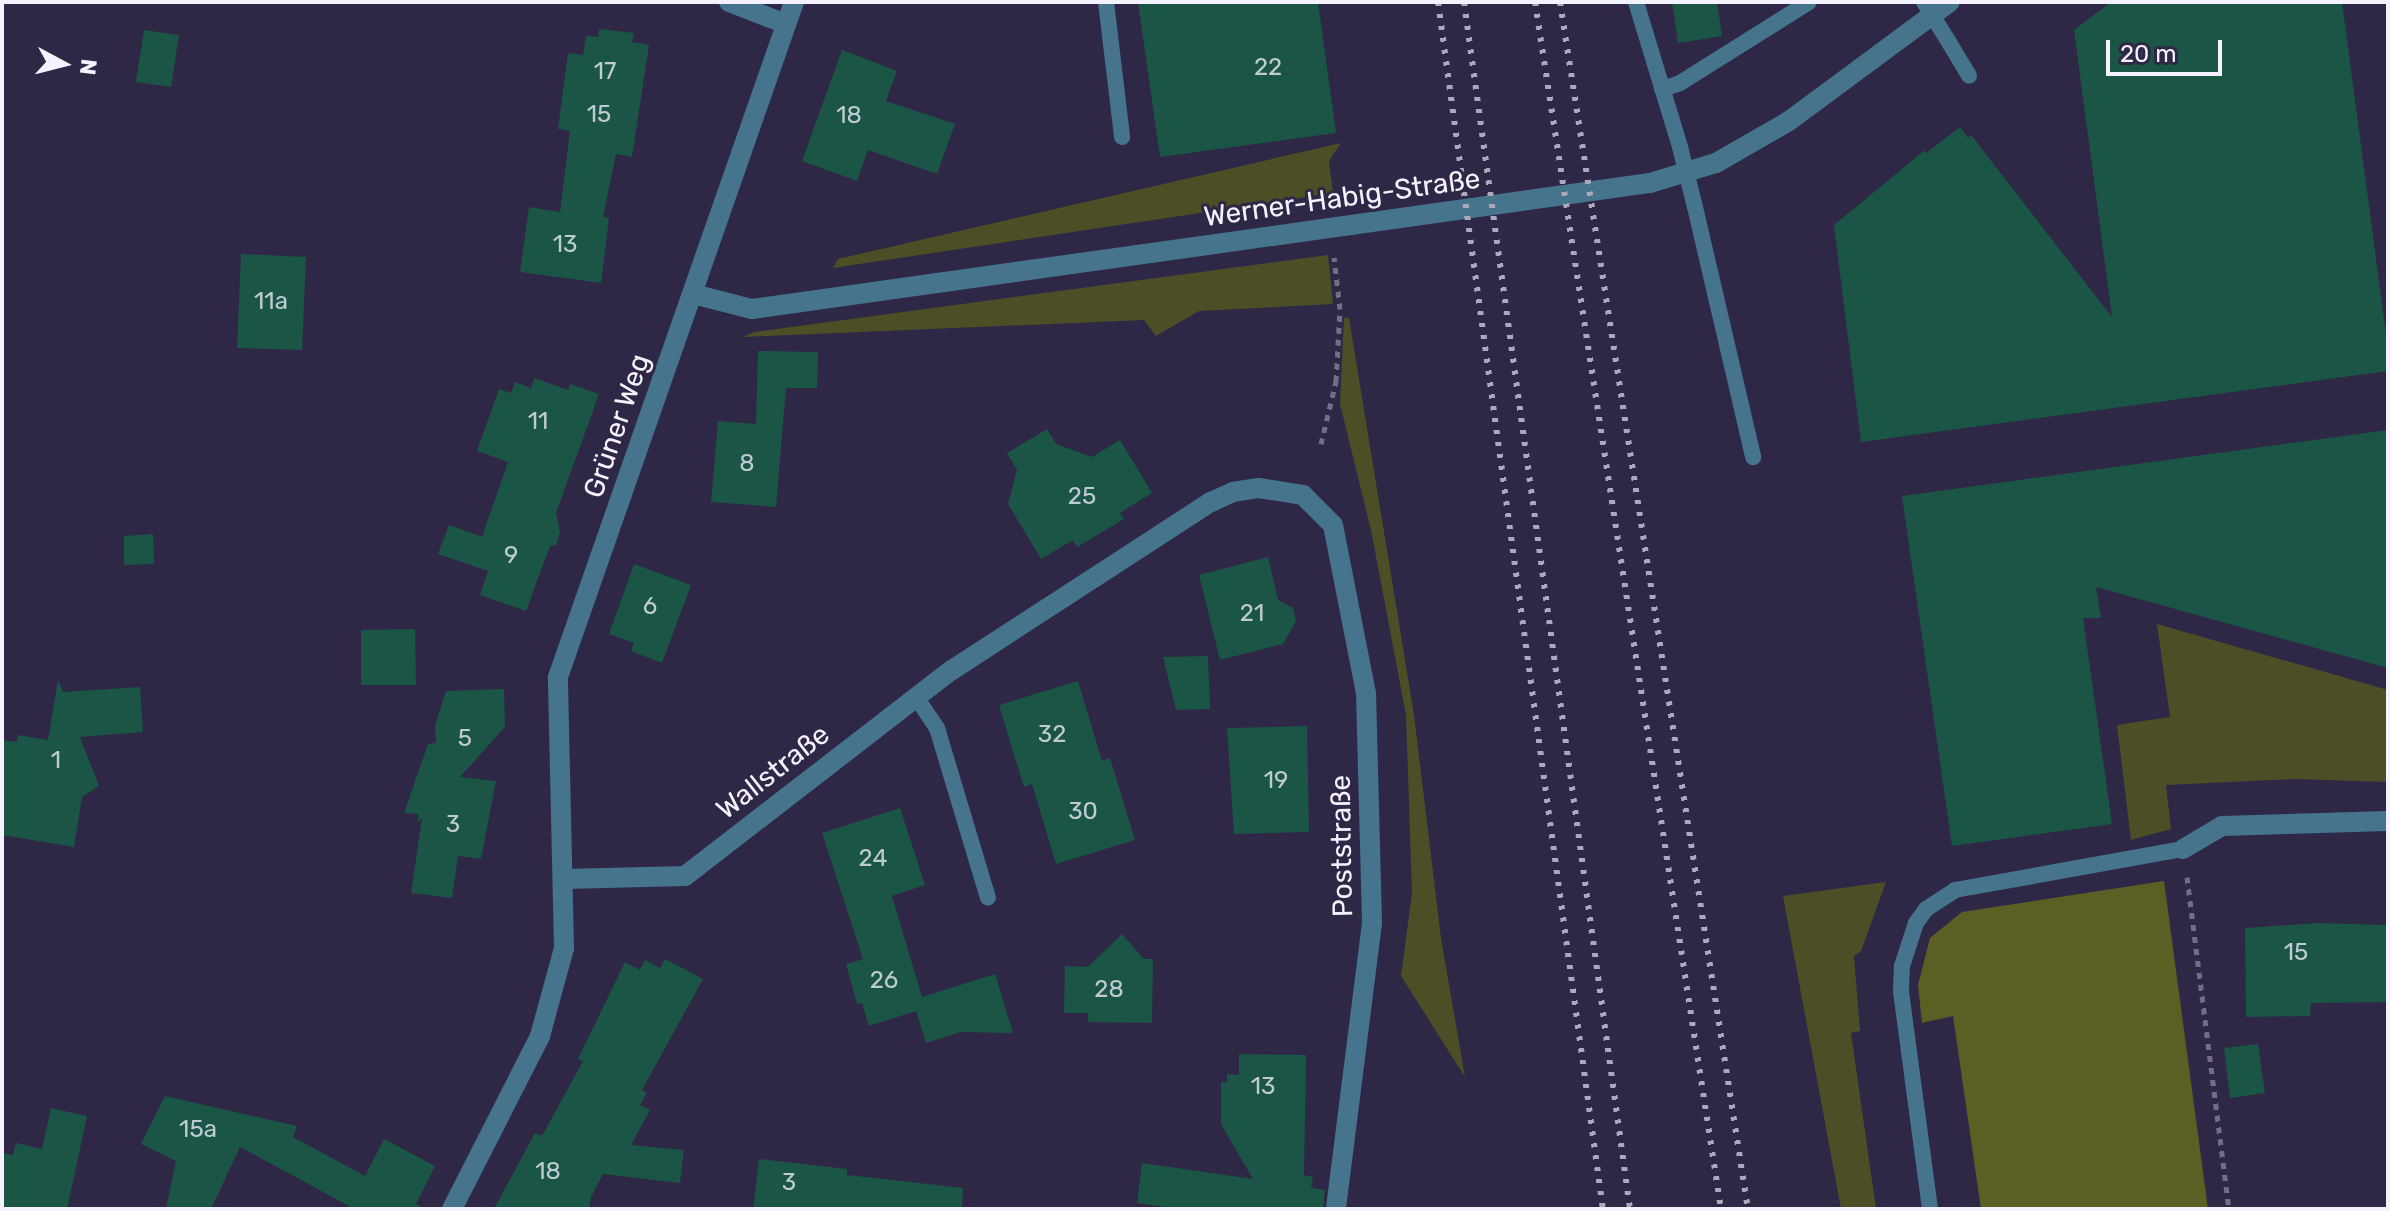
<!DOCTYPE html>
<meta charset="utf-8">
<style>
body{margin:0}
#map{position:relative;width:2390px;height:1211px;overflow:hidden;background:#2e2846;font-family:Rubik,sans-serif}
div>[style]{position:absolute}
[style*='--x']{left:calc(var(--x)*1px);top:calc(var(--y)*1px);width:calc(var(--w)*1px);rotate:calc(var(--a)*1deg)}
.green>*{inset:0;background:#4c4e25}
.forest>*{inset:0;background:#5b5f23}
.building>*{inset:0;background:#1a5545}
.path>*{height:5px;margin-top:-2.5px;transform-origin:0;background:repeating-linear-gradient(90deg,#726e85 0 6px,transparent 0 12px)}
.lane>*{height:16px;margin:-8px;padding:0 8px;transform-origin:8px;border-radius:8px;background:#45748c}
.street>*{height:20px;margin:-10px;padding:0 10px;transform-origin:10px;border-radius:10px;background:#45748c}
.rail>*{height:6px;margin-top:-3px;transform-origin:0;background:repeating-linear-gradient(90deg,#aca9bb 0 4px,transparent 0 12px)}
.lane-bridge>*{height:16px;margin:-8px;padding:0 8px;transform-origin:8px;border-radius:8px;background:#45748c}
span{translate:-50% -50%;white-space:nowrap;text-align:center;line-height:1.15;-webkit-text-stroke:6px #2e2846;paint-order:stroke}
.number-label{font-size:24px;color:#becbd0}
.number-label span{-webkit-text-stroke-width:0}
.street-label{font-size:28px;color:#f4f2fe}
.frame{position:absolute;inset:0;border:4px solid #f4f2fe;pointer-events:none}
.north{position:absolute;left:24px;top:24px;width:80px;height:80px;-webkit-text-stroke:6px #2e2846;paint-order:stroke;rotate:97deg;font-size:22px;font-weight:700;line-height:32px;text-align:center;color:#f4f2fe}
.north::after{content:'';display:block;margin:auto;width:28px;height:36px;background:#f4f2fe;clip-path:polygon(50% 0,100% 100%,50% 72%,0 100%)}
.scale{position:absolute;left:2106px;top:40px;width:116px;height:36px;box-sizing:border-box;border:4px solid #f4f2fe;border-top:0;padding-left:10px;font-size:24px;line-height:28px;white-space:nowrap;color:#f4f2fe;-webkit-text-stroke:6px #2e2846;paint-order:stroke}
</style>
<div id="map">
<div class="green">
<i style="clip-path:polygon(1341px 143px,1329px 161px,1333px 193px,833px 268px,838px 259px)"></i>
<i style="clip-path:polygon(1328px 255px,1333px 304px,1199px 311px,1156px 336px,1144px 320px,743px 337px,754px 332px)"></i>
<i style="clip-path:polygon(1344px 318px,1349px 318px,1414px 715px,1441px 938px,1465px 1077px,1401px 976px,1412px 893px,1406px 715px,1371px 530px,1340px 404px)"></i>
<i style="clip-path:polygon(2157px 624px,2388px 690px,2388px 782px,2295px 779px,2166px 785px,2171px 829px,2131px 840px,2117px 725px,2170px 717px)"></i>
<i style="clip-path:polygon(1886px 882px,1861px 951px,1854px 956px,1860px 1031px,1851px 1033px,1876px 1209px,1841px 1209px,1783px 896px)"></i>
</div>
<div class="forest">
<i style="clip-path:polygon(2164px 881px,2208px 1209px,1981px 1209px,1953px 1016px,1922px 1023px,1918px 985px,1930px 938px,1962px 912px)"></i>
</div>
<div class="building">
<i style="clip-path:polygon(1138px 2px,1318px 2px,1336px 133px,1160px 157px)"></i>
<i style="clip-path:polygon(1672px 2px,1717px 2px,1722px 36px,1678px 43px)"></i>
<i style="clip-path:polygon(2111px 2px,2342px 2px,2388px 349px,2388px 371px,1861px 442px,1834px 225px,1925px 150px,1926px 153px,1960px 127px,1968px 138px,1971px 135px,2112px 317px,2074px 30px)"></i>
<i style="clip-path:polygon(599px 29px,634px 33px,632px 42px,649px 45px,632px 157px,616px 154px,603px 217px,609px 218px,601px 283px,520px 272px,529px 207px,560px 212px,570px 131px,558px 129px,568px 53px,583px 55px,586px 36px,598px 37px)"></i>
<i style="clip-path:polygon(144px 30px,179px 35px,171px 87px,136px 82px)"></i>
<i style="clip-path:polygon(842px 50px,897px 71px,886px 101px,955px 124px,937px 174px,868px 150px,857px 181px,802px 161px)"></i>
<i style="clip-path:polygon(241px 254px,306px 257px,302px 350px,237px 348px)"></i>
<i style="clip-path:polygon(758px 351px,818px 352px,817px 388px,786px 388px,776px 507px,711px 502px,718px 421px,756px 424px)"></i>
<i style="clip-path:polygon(534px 378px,568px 390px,570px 384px,599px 394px,556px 513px,560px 532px,556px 545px,550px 546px,526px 611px,480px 595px,488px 571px,438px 554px,449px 525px,482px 537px,508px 462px,477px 451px,499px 389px,511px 393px,515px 382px,531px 388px)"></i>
<i style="clip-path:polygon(1047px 429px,1056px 444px,1092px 457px,1120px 440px,1152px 493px,1120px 513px,1124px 519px,1077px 547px,1073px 540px,1041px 559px,1008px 504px,1017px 470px,1007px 453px)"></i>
<i style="clip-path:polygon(2388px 430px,2388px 668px,2096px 587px,2101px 618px,2083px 618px,2112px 824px,1952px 846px,1902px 496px)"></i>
<i style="clip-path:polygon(153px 534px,154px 564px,124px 565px,124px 536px)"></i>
<i style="clip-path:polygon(1268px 557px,1278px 600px,1293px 608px,1296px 621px,1283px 644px,1220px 660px,1199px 575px)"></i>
<i style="clip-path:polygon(634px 564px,691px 585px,662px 663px,631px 651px,634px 643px,609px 634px)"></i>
<i style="clip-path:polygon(415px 629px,416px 685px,361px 685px,361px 630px)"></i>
<i style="clip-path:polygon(1208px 656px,1210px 709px,1176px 710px,1163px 657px)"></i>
<i style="clip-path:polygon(58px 680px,63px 692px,140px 687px,143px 732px,80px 737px,99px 786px,82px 797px,74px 847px,2px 835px,2px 740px,17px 742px,18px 735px,48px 740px)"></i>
<i style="clip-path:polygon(1078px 681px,1102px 761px,1110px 758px,1135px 840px,1056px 864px,1032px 784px,1024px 787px,999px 705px)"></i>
<i style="clip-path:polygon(504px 689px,505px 727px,460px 777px,496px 781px,481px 859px,458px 856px,452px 898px,411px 893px,422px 818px,418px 822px,418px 814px,404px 813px,428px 744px,436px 743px,435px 725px,446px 691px)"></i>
<i style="clip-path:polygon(1307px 726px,1309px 832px,1234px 834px,1227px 728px)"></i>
<i style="clip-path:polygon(900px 808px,925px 885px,892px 896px,922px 997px,995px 974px,1013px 1033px,960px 1032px,926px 1043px,916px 1011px,869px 1026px,862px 1003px,857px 1004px,846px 964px,863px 959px,822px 833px)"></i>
<i style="clip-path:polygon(2317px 923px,2388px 925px,2388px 1002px,2311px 1003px,2310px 1016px,2246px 1017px,2245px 928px)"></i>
<i style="clip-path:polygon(1122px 934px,1144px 959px,1153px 959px,1152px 1023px,1088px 1022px,1088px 1013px,1064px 1013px,1065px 966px,1088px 967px)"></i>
<i style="clip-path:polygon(665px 959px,703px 979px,642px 1090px,647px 1093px,640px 1105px,650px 1110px,631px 1145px,684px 1150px,680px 1183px,603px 1174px,591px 1197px,589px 1209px,494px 1209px,535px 1133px,542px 1136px,583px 1061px,578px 1059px,625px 962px,640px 970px,645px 960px,660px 968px)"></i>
<i style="clip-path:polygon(2258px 1044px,2265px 1093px,2230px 1098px,2224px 1048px)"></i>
<i style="clip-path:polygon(1239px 1054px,1306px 1055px,1304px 1175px,1313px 1177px,1311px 1188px,1325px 1190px,1323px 1209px,1178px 1209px,1137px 1203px,1142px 1163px,1253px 1179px,1221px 1124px,1221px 1082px,1227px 1082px,1227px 1074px,1239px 1075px)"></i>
<i style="clip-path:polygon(165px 1096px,297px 1126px,293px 1137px,365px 1176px,384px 1139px,435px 1166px,416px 1204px,425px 1209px,347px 1209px,349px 1206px,240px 1147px,211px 1209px,166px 1209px,176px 1161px,141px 1144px)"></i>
<i style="clip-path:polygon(51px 1108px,87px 1116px,67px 1209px,2px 1209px,2px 1153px,13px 1155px,16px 1143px,42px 1149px)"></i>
<i style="clip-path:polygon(759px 1159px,847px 1169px,847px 1175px,963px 1188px,962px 1209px,753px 1209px)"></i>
</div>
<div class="path">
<i style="--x:1321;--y:444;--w:65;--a:-76.6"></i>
<i style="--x:1336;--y:381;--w:72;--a:-86.8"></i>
<i style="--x:1340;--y:309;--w:52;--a:-96.6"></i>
<i style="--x:2187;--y:877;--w:335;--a:82.8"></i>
</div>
<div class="lane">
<i style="--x:1106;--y:2;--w:136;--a:83.2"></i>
<i style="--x:1636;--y:2;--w:152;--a:73.1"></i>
<i style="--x:1950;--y:44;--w:37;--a:59"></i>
<i style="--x:1662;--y:89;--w:19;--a:-18"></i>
<i style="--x:1680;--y:83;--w:152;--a:-32.1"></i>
<i style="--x:1695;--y:207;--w:257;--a:76.9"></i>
<i style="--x:916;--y:697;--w:37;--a:56"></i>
<i style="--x:937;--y:728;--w:177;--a:73.3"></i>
<i style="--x:1930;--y:1209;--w:220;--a:-97.6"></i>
<i style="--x:1901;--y:991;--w:25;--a:-88"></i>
<i style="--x:1902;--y:966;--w:45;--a:-72"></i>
<i style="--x:1916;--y:923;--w:17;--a:-54"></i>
<i style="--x:1926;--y:909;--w:35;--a:-33"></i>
<i style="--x:1955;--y:890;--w:232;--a:-10.2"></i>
</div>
<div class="street">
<i style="--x:729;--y:2;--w:61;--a:21.1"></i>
<i style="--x:693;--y:294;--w:61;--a:14.3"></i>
<i style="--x:752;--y:309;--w:907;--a:-7.99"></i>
<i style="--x:1650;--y:183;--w:69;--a:-16.9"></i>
<i style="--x:1716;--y:163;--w:84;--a:-29.9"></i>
<i style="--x:1789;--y:121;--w:200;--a:-36.5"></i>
<i style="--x:2183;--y:849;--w:45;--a:-30.5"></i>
<i style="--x:2222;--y:826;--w:166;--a:-1.7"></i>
<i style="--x:565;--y:879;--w:120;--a:-1.4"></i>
<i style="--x:685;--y:876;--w:337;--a:-37.7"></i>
<i style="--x:952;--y:670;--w:309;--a:-33"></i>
<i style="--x:1211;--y:502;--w:24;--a:-24"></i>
<i style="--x:1233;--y:492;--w:26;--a:-9"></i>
<i style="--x:1259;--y:488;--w:45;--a:9"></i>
<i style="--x:1303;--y:495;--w:42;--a:45"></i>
<i style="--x:1333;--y:525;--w:171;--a:78.9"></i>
<i style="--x:1366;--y:693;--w:230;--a:88.5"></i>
<i style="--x:1372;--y:923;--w:288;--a:97.2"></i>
<i style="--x:452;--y:1209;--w:194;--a:-63"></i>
<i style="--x:540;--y:1036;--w:91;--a:-74.7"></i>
<i style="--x:564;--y:948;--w:271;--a:-91.3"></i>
<i style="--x:558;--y:677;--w:715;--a:-70.73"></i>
</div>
<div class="rail">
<i style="--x:1438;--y:2;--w:1218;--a:82.22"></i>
<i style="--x:1464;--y:2;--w:1218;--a:82.17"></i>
<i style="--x:1535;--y:2;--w:1221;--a:81.24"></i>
<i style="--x:1560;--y:2;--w:1222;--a:81.15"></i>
</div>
<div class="lane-bridge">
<i style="--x:1924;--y:2;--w:49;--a:58.2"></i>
<i style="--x:1680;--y:147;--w:62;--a:76"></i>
</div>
<div class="number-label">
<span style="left:1268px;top:68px">22</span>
<span style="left:605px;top:72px">17</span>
<span style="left:599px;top:115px">15</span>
<span style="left:849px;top:116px">18</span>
<span style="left:565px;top:245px">13</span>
<span style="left:271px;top:302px">11a</span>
<span style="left:538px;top:422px">11</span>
<span style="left:747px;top:464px">8</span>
<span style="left:1082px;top:497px">25</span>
<span style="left:511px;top:556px">9</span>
<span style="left:650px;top:607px">6</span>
<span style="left:1252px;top:614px">21</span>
<span style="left:1052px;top:735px">32</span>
<span style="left:465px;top:739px">5</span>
<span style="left:56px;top:761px">1</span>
<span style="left:1276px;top:781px">19</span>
<span style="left:1083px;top:812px">30</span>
<span style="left:453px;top:825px">3</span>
<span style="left:873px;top:859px">24</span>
<span style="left:2296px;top:953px">15</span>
<span style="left:884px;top:981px">26</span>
<span style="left:1109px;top:990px">28</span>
<span style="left:1263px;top:1087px">13</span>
<span style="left:198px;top:1130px">15a</span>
<span style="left:548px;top:1172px">18</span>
<span style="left:789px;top:1183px">3</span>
</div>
<div class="street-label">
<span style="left:1342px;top:198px;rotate:-8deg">Werner-Habig-Straße</span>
<span style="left:617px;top:426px;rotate:-71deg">Grüner Weg</span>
<span style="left:773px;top:772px;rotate:-38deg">Wallstraße</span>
<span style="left:1342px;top:846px;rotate:-91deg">Poststraße</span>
</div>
<div class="frame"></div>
<div class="north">N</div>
<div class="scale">20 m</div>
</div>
